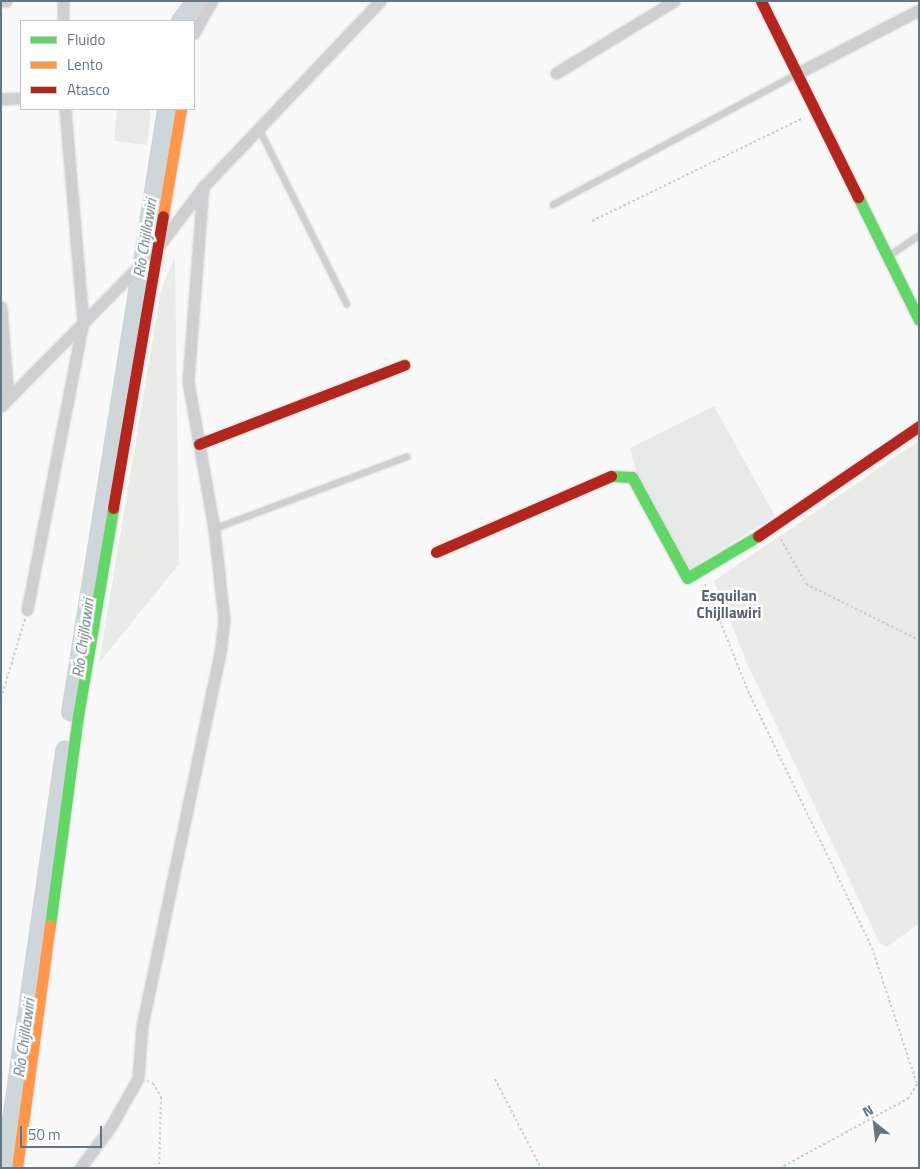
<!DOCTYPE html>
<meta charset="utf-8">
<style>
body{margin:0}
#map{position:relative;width:920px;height:1169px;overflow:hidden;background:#f9f9f9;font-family:"Titillium Web",sans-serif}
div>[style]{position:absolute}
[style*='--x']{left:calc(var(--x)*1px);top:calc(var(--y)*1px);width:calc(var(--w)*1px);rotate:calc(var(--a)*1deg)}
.built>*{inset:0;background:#e8e9e9}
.green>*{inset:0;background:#e8ebe6}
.river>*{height:20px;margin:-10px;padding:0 10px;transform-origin:10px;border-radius:10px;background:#ced6d9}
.path>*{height:2px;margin-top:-1px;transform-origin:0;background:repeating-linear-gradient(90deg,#cbcccd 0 2.5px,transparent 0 5px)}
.roads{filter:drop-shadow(0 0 1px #d5d6d7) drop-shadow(0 0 1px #d5d6d7)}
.lane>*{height:5.5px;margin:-2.75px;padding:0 2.75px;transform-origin:2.75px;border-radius:2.75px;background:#cecfd0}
.street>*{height:11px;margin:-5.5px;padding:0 5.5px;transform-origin:5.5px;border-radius:5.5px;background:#cecfd0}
.fast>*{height:11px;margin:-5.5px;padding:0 5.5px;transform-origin:5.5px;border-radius:5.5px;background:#63d668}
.slow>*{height:11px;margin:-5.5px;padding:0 5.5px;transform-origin:5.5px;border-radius:5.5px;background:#ff974d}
.jam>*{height:11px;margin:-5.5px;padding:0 5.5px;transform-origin:5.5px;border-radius:5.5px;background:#b3261e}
span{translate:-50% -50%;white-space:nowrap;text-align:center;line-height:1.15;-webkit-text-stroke:5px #fff;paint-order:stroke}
.water-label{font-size:15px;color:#60757c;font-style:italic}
.neighbourhood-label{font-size:15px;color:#57646e;font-weight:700}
.frame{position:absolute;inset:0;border:2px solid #657683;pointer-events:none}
.legend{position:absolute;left:20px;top:20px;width:175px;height:90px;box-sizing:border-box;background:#fff;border:1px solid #c1c8cd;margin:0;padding:6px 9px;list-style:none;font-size:15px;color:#657683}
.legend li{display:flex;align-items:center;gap:10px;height:25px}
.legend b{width:25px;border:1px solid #c1c8cd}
.north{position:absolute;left:850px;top:1099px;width:50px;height:50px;-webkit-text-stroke:4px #fff;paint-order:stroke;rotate:331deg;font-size:14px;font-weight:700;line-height:20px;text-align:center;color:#657683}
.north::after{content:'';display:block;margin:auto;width:18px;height:22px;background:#657683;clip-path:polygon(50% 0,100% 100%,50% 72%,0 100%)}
.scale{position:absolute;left:20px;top:1126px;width:82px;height:22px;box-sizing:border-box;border:2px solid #657683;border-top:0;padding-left:6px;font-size:15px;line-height:18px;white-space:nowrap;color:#657683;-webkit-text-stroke:4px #fff;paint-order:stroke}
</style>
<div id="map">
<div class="built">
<i style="clip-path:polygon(714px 406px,775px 516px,690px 569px,636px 471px,630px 448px)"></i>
</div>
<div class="green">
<i style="clip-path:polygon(117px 109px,151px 109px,147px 145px,114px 141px)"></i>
<i style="clip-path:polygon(175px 257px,179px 564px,99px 663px,161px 290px)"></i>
<i style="clip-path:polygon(919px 441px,919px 924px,886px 947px,879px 942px,747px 663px,714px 581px)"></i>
</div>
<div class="river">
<i style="--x:181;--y:21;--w:25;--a:-53"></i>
<i style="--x:71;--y:712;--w:611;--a:-80.95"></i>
<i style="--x:5;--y:1168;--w:422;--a:-81.8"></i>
</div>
<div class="path">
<i style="--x:592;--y:221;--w:235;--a:-26"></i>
<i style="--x:781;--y:539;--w:51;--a:60.9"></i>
<i style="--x:806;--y:584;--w:126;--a:26.4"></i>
<i style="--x:705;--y:584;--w:115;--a:68.1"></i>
<i style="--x:748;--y:691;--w:285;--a:64.2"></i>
<i style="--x:872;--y:948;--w:143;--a:71.7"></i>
<i style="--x:917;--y:1084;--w:16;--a:120"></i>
<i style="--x:909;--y:1098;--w:147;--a:151.5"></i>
<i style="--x:1;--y:698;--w:83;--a:-73.1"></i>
<i style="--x:495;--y:1079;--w:100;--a:62.7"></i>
<i style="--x:147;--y:1081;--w:6;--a:18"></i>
<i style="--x:153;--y:1083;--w:16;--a:60"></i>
<i style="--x:161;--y:1097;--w:71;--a:91.6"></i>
</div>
<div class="roads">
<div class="lane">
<i style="--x:259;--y:128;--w:197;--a:63.4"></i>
<i style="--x:553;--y:205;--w:277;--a:-28.2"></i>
<i style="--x:889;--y:256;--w:36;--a:-34"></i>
<i style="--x:214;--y:529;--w:206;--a:-20.5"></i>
</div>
<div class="street">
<i style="--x:1;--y:1;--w:5;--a:0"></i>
<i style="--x:63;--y:1;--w:20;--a:90"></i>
<i style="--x:194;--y:33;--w:37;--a:-61"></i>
<i style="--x:556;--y:73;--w:138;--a:-31.4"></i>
<i style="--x:798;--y:73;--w:136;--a:-27.5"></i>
<i style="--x:1;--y:99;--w:20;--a:-3"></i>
<i style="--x:161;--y:243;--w:70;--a:-53.1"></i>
<i style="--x:203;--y:187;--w:257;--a:-46.4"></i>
<i style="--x:1;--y:307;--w:91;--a:85.6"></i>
<i style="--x:1;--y:406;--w:218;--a:-45.4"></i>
<i style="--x:27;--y:610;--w:292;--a:-79"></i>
<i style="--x:83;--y:323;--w:215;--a:-94.8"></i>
<i style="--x:80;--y:1168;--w:52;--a:-53.6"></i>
<i style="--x:111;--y:1126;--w:55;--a:-60.6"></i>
<i style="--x:138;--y:1078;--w:52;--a:-85.6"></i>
<i style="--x:142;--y:1026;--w:387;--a:-78.2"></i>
<i style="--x:221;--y:647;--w:27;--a:-84"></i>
<i style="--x:224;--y:620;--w:92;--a:-96.3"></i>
<i style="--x:214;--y:529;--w:150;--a:-100"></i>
<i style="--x:188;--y:381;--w:195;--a:-85.6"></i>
</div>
<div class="fast">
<i style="--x:858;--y:197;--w:137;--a:63.6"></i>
<i style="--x:611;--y:476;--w:21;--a:3"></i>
<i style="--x:632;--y:477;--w:115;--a:61.4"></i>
<i style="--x:687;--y:578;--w:82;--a:-30.6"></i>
<i style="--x:50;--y:925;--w:211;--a:-82.4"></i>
<i style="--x:78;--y:716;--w:211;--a:-80.4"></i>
</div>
<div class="slow">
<i style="--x:163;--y:216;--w:109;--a:-80.5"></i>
<i style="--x:17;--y:1168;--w:245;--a:-82.3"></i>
</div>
<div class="jam">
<i style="--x:761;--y:1;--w:219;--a:63.7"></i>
<i style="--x:199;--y:444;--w:220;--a:-21.1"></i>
<i style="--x:113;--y:508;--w:296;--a:-80.3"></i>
<i style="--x:758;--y:536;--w:195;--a:-34.3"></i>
<i style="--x:436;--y:552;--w:191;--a:-23.5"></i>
</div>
</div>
<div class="water-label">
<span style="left:145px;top:238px;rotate:-81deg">Río Chijllawiri</span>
<span style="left:83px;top:638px;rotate:-82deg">Río Chijllawiri</span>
<span style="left:24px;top:1038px;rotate:-82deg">Río Chijllawiri</span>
</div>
<div class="neighbourhood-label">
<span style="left:729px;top:604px">Esquilan<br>Chijllawiri</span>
</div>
<div class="frame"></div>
<ul class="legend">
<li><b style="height:6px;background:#63d668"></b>Fluido</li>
<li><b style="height:6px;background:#ff974d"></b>Lento</li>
<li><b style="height:6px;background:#b3261e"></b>Atasco</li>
</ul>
<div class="north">N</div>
<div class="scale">50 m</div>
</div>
